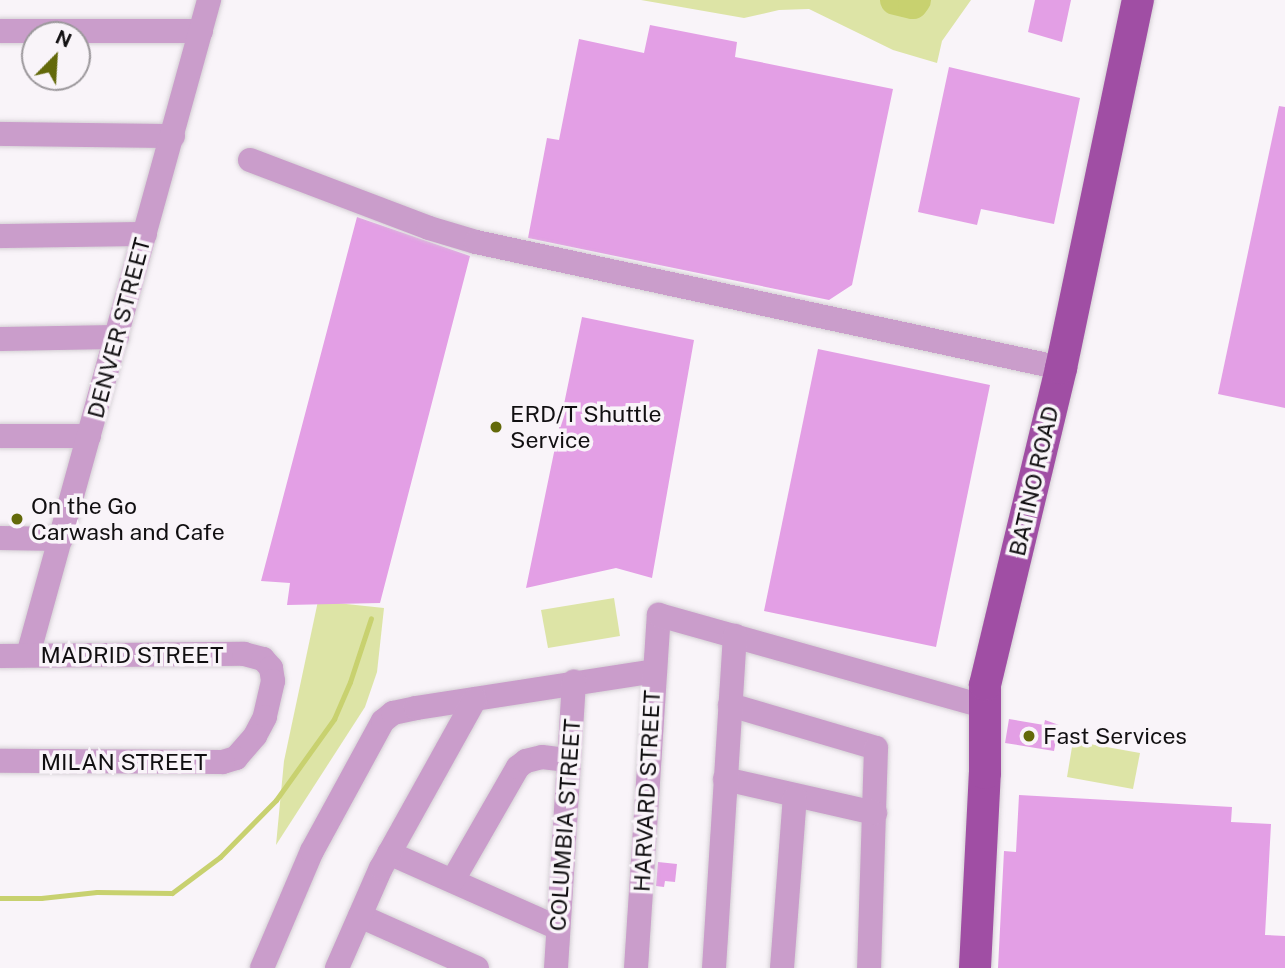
<!DOCTYPE html>
<style>
body{margin:0}
#map{position:relative;width:1285px;height:968px;overflow:hidden;background:#f9f4f9;font-family:"Public Sans",sans-serif}
div>[style]{position:absolute}
[style*='--x']{left:calc(var(--x)*1px);top:calc(var(--y)*1px);width:calc(var(--w)*1px);rotate:calc(var(--a)*1deg)}
.green>*{inset:0;background:#dde4a6}
.stream>*{height:5px;margin:-2.5px;padding:0 2.5px;transform-origin:2.5px;border-radius:2.5px;background:#c8d16f}
.river>*{height:30px;margin:-15px;padding:0 15px;transform-origin:15px;border-radius:15px;background:#c8d16f}
.building>*{inset:0;background:#e39fe5}
.roads{filter:drop-shadow(0 0 2px #d4cfd4) drop-shadow(0 0 2px #d4cfd4)}
.minor>*{height:24px;margin:-12px;padding:0 12px;transform-origin:12px;border-radius:12px;background:#ca9dcb}
.major>*{height:32px;margin:-16px;padding:0 16px;transform-origin:16px;border-radius:16px;background:#a04ea4}
.dots>*{width:19px;height:19px;translate:-50% -50%;box-sizing:border-box;border:4px solid #f9f4f9;border-radius:50%}
span{translate:-50% -50%;white-space:nowrap;text-align:center;line-height:1.15;-webkit-text-stroke:7px #f9f4f9;paint-order:stroke}
.street-label{font-size:23px;color:#110f11}
.poi-label{font-size:23px;color:#110f11}
.left{translate:0 -50%;text-align:left}
.north{position:absolute;left:21px;top:21px;width:70px;height:70px;box-sizing:border-box;background:#f9f4f9;border:2px solid #9c989c;border-radius:50%;rotate:24deg;font-size:19px;font-weight:700;line-height:28px;text-align:center;color:#110f11}
.north::after{content:'';display:block;margin:auto;width:24px;height:32px;background:#63690a;clip-path:polygon(50% 0,100% 100%,50% 72%,0 100%)}
</style>
<div id="map">
<div class="green">
<i style="clip-path:polygon(641px 0,971px 0,942px 41px,937px 63px,893px 50px,809px 9px,779px 10px,744px 18px)"></i>
<i style="clip-path:polygon(614px 598px,620px 636px,548px 648px,541px 610px)"></i>
<i style="clip-path:polygon(318px 601px,384px 608px,377px 672px,365px 707px,276px 845px,284px 761px)"></i>
<i style="clip-path:polygon(1073px 741px,1140px 753px,1133px 789px,1067px 777px)"></i>
</div>
<div class="stream">
<i style="--x:0;--y:898;--w:41;--a:0"></i>
<i style="--x:41;--y:898;--w:56;--a:-6.1"></i>
<i style="--x:97;--y:892;--w:75;--a:0.8"></i>
<i style="--x:172;--y:893;--w:60;--a:-36.9"></i>
<i style="--x:220;--y:857;--w:80;--a:-45.5"></i>
<i style="--x:276;--y:800;--w:100;--a:-54.4"></i>
<i style="--x:334;--y:719;--w:40;--a:-66.6"></i>
<i style="--x:350;--y:682;--w:67;--a:-71.8"></i>
</div>
<div class="river">
<i style="--x:895;--y:0;--w:18;--a:13"></i>
<i style="--x:913;--y:4;--w:5;--a:-53"></i>
</div>
<div class="building">
<i style="clip-path:polygon(1035px 0,1071px 0,1062px 42px,1028px 32px)"></i>
<i style="clip-path:polygon(650px 25px,737px 42px,735px 57px,893px 89px,852px 285px,829px 300px,528px 238px,547px 138px,559px 140px,579px 39px,644px 53px)"></i>
<i style="clip-path:polygon(949px 67px,1080px 98px,1054px 224px,981px 209px,977px 225px,918px 212px)"></i>
<i style="clip-path:polygon(1279px 106px,1285px 107px,1285px 408px,1218px 394px)"></i>
<i style="clip-path:polygon(357px 217px,470px 256px,380px 603px,287px 605px,290px 583px,261px 581px)"></i>
<i style="clip-path:polygon(582px 317px,694px 340px,652px 578px,616px 568px,526px 588px)"></i>
<i style="clip-path:polygon(818px 349px,990px 385px,936px 647px,764px 611px)"></i>
<i style="clip-path:polygon(1009px 719px,1044px 725px,1045px 720px,1059px 725px,1054px 751px,1005px 743px)"></i>
<i style="clip-path:polygon(1019px 795px,1232px 807px,1231px 822px,1271px 824px,1265px 935px,1285px 936px,1285px 968px,998px 968px,1004px 851px,1016px 852px)"></i>
<i style="clip-path:polygon(658px 862px,677px 864px,675px 882px,665px 881px,664px 887px,656px 886px)"></i>
</div>
<div class="roads">
<div class="minor">
<i style="--x:0;--y:31;--w:201;--a:0"></i>
<i style="--x:0;--y:134;--w:173;--a:0.7"></i>
<i style="--x:250;--y:160;--w:191;--a:20.8"></i>
<i style="--x:429;--y:228;--w:49;--a:16.6"></i>
<i style="--x:476;--y:242;--w:598;--a:12.15"></i>
<i style="--x:0;--y:236;--w:145;--a:-0.8"></i>
<i style="--x:0;--y:339;--w:117;--a:-1"></i>
<i style="--x:0;--y:436;--w:89;--a:0"></i>
<i style="--x:0;--y:538;--w:61;--a:0.9"></i>
<i style="--x:28;--y:655;--w:680;--a:-74.55"></i>
<i style="--x:0;--y:656;--w:244;--a:-0.5"></i>
<i style="--x:244;--y:654;--w:20;--a:15"></i>
<i style="--x:263;--y:659;--w:12;--a:48"></i>
<i style="--x:271;--y:668;--w:13;--a:81"></i>
<i style="--x:273;--y:681;--w:37;--a:103"></i>
<i style="--x:265;--y:717;--w:21;--a:118"></i>
<i style="--x:255;--y:736;--w:29;--a:131"></i>
<i style="--x:236;--y:758;--w:14;--a:163"></i>
<i style="--x:223;--y:762;--w:223;--a:-179.7"></i>
<i style="--x:730;--y:705;--w:152;--a:16.4"></i>
<i style="--x:876;--y:748;--w:220;--a:91.8"></i>
<i style="--x:725;--y:779;--w:154;--a:12.8"></i>
<i style="--x:389;--y:853;--w:185;--a:23.9"></i>
<i style="--x:453;--y:880;--w:130;--a:-60.1"></i>
<i style="--x:518;--y:767;--w:10;--a:-37"></i>
<i style="--x:526;--y:761;--w:16;--a:-14"></i>
<i style="--x:542;--y:757;--w:26;--a:7"></i>
<i style="--x:360;--y:916;--w:128;--a:24"></i>
<i style="--x:262;--y:968;--w:127;--a:-66.9"></i>
<i style="--x:312;--y:851;--w:148;--a:-61.4"></i>
<i style="--x:383;--y:721;--w:13;--a:-39"></i>
<i style="--x:393;--y:713;--w:24;--a:-12"></i>
<i style="--x:416;--y:708;--w:241;--a:-8.8"></i>
<i style="--x:337;--y:968;--w:109;--a:-66.3"></i>
<i style="--x:381;--y:868;--w:193;--a:-60.9"></i>
<i style="--x:556;--y:968;--w:287;--a:-86.4"></i>
<i style="--x:636;--y:968;--w:354;--a:-86.3"></i>
<i style="--x:659;--y:615;--w:340;--a:15.7"></i>
<i style="--x:714;--y:968;--w:333;--a:-86.4"></i>
<i style="--x:782;--y:968;--w:171;--a:-85.7"></i>
</div>
<div class="major">
<i style="--x:975;--y:968;--w:195;--a:-87.1"></i>
<i style="--x:985;--y:773;--w:88;--a:-90"></i>
<i style="--x:985;--y:685;--w:326;--a:-76.5"></i>
<i style="--x:1061;--y:368;--w:376;--a:-78.2"></i>
</div>
</div>
<div class="dots">
<i style="left:496px;top:427px;background:#63690a"></i>
<i style="left:17px;top:519px;background:#63690a"></i>
<i style="left:1029px;top:736px;background:#63690a"></i>
</div>
<div class="street-label">
<span style="left:119px;top:328px;rotate:-75deg">DENVER STREET</span>
<span style="left:1034px;top:481px;rotate:-77deg">BATINO ROAD</span>
<span style="left:132px;top:655px">MADRID STREET</span>
<span style="left:124px;top:762px">MILAN STREET</span>
<span style="left:647px;top:791px;rotate:-87deg">HARVARD STREET</span>
<span style="left:565px;top:825px;rotate:-86deg">COLUMBIA STREET</span>
</div>
<div class="poi-label">
<span class="left" style="left:510px;top:427px">ERD/T Shuttle<br>Service</span>
<span class="left" style="left:31px;top:519px">On the Go<br>Carwash and Cafe</span>
<span class="left" style="left:1043px;top:736px">Fast Services</span>
</div>
<div class="north">N</div>
</div>
